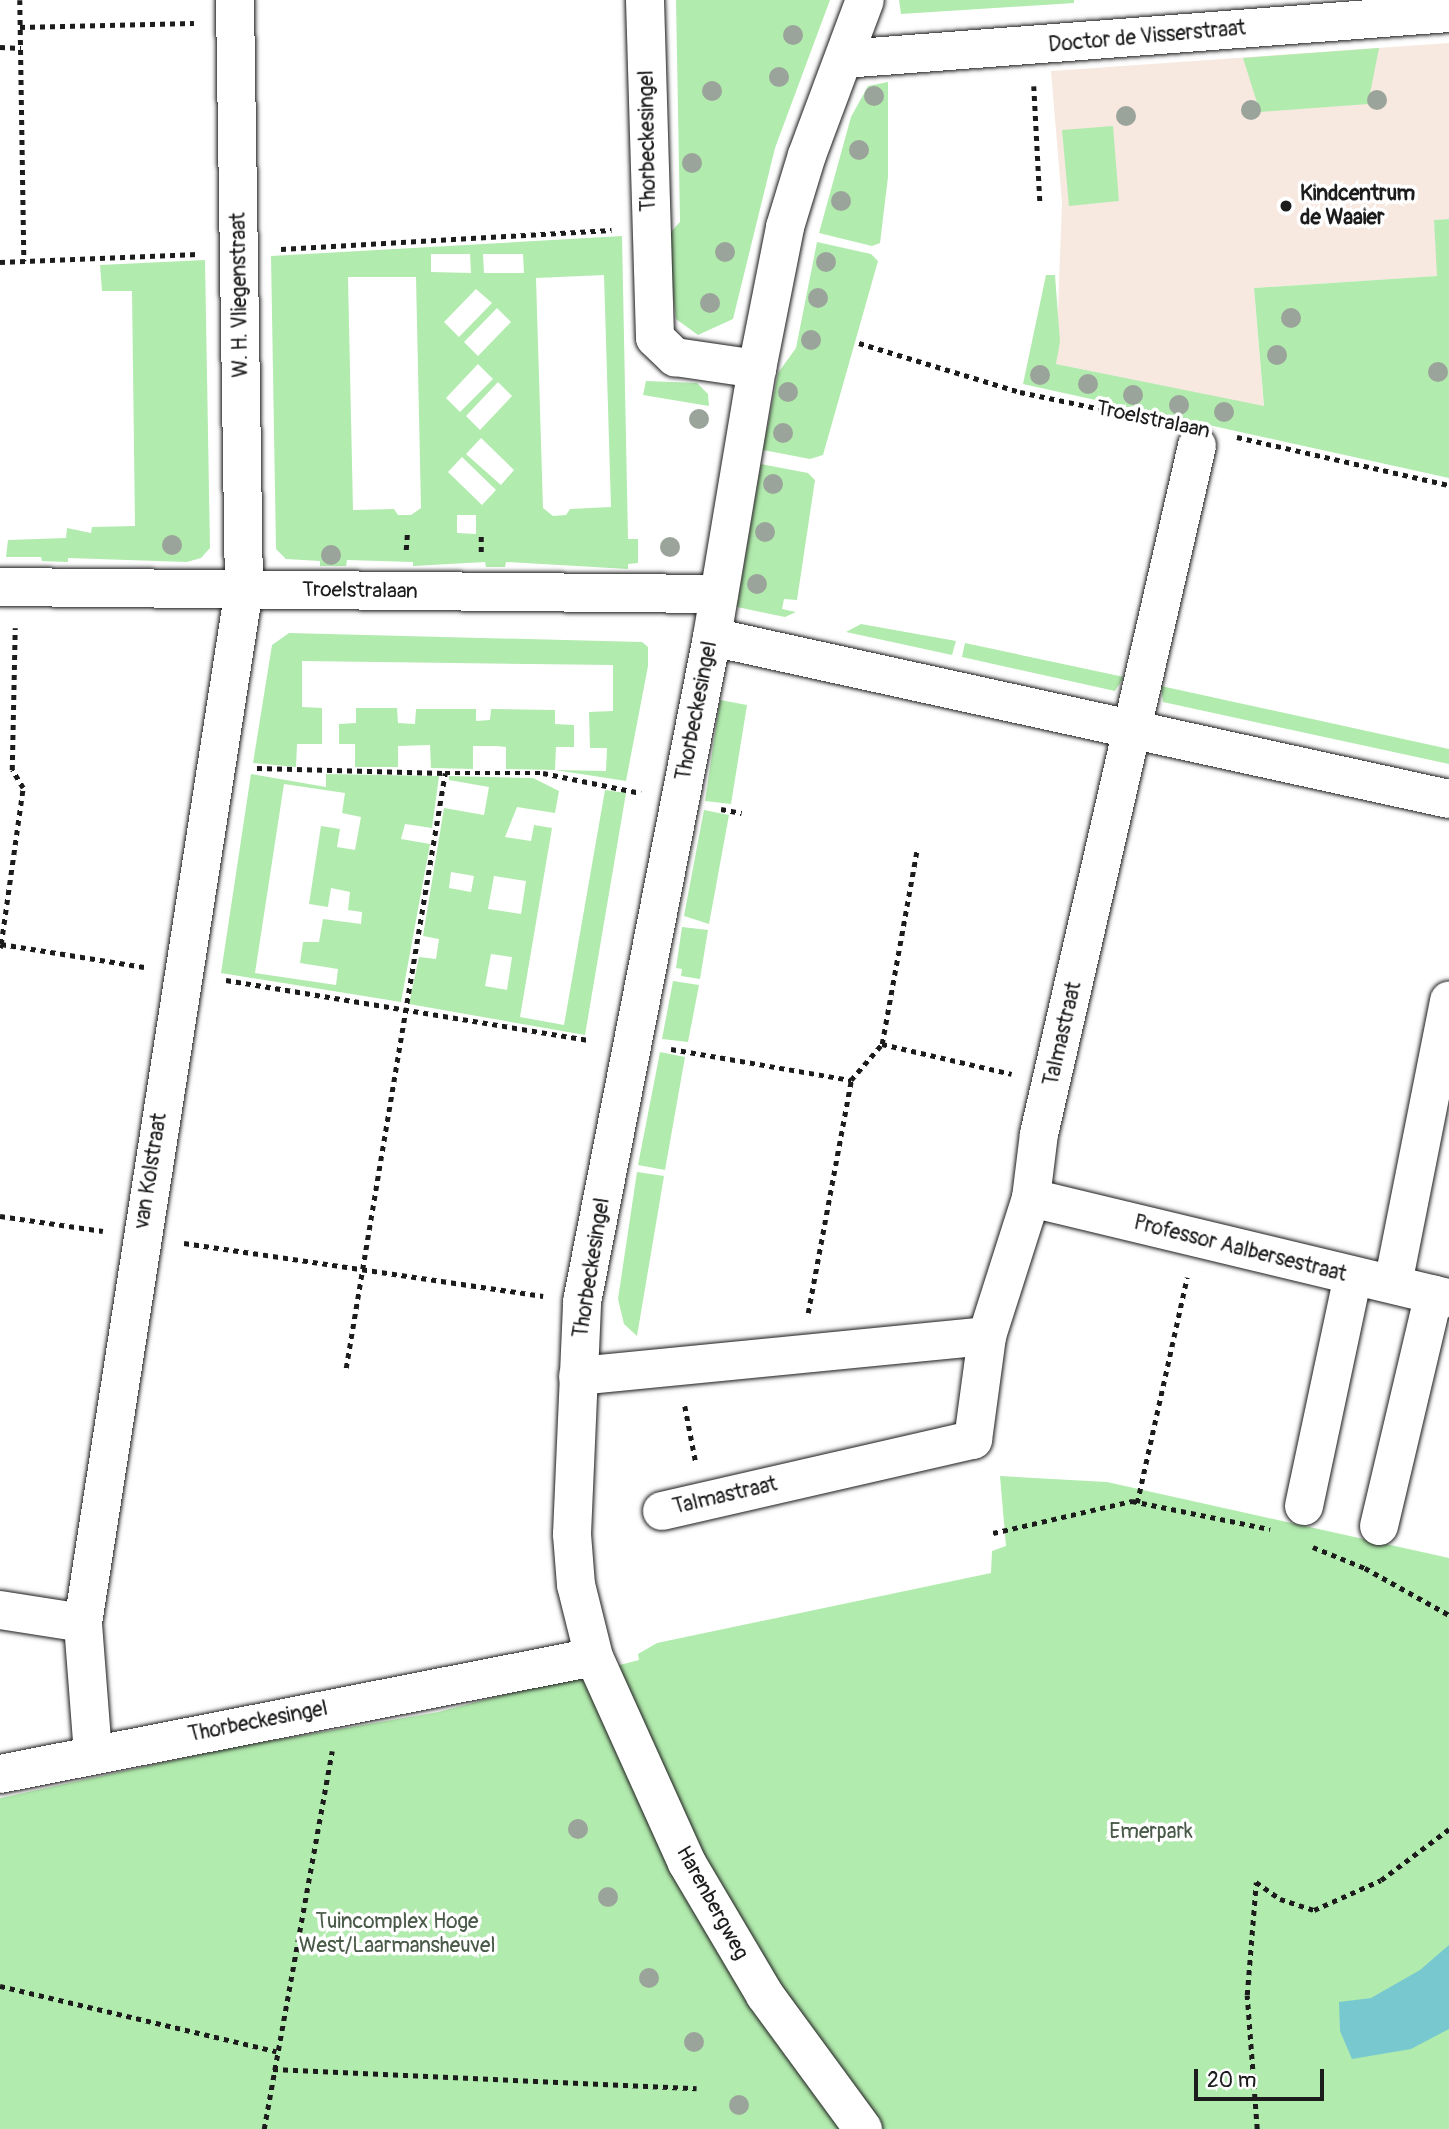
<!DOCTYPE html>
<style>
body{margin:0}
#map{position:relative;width:1449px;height:2129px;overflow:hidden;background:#fff;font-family:Pangolin,sans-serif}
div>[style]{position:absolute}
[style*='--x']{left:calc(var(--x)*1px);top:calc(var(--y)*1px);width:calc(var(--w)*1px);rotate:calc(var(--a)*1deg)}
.built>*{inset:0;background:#f7e9e0}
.green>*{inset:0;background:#b2ebae}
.water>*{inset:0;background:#78c9cf}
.path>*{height:4.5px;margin-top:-2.25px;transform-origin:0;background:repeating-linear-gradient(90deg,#1c1c1c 0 5px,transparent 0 10px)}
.roads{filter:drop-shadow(0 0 2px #1c1c1c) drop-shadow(0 0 2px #1c1c1c)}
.minor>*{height:38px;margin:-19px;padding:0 19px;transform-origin:19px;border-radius:19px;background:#fff}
.trees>*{width:20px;height:20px;margin:-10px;border-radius:50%;background:#9ba49a}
.dots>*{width:19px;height:19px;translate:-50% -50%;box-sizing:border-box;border:4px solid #fff;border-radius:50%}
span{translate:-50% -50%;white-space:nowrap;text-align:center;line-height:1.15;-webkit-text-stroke:7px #fff;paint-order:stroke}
.street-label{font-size:21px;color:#1c1c1c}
.poi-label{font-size:21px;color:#1c1c1c;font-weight:700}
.left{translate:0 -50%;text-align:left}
.park-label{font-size:21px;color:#495a48}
.scale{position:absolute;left:1194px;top:2069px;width:130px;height:32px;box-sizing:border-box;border:4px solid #1c1c1c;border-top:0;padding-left:9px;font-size:21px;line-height:24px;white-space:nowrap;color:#1c1c1c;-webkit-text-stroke:5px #fff;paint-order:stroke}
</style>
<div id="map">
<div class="built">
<i style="clip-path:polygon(1449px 43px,1449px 219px,1434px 220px,1438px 276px,1254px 288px,1264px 407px,1056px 364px,1062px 203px,1051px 71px)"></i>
</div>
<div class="green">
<i style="clip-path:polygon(676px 0,830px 0,775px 148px,733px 319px,698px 335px,676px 319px,666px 237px,680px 222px)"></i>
<i style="clip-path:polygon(899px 0,1074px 0,1074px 3px,901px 14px)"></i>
<i style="clip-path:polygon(1379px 48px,1368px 104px,1260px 112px,1243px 58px)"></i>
<i style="clip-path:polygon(888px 82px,888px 177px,880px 243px,872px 246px,819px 233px,851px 117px,868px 86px)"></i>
<i style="clip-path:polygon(1113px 126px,1119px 201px,1069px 206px,1062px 130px)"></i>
<i style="clip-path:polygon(1449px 219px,1449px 478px,1023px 384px,1046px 275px,1055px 275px,1060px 342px,1056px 364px,1264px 406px,1254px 288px,1437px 276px,1434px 220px)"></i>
<i style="clip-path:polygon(evenodd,622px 236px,628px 539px,638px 539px,638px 563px,628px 564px,628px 569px,506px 562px,505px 567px,486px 567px,485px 562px,413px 566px,413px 562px,347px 560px,346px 566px,320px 566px,320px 561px,286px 559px,276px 549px,271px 256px,622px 236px,431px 254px,470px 254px,471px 273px,431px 272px,431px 254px,622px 236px,523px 254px,524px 273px,484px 273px,483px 254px,523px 254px,622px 236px,604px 275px,611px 507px,570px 509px,566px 515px,553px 516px,543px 508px,536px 278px,604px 275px,622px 236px,348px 277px,416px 277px,421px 508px,411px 515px,398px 515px,394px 509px,353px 510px,348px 277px,622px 236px,476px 289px,492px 303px,459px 337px,444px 322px,476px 289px,622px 236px,497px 308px,511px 322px,478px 356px,464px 342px,497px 308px,622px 236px,478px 364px,493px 379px,460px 412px,446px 398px,478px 364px,622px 236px,498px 382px,512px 396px,480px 430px,466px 416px,498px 382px,622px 236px,481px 438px,514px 470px,501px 485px,466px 454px,481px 438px,622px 236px,462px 457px,496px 490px,482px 505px,448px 472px,462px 457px,622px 236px,457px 515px,476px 515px,476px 534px,457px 533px,457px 515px)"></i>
<i style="clip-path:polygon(817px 242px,871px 254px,878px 261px,823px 455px,810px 459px,763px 450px,778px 373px,796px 348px)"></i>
<i style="clip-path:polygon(205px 260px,210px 548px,201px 558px,187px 562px,68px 558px,68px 562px,42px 561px,41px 557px,6px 557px,8px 540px,66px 538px,67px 528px,91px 533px,92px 527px,135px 526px,132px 291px,102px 291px,100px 265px)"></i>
<i style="clip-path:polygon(646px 381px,697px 383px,708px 394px,709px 406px,643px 395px)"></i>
<i style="clip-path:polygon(761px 464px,808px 473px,815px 480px,797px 600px,784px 599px,782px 609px,796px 612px,785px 617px,737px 607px)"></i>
<i style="clip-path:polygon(861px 624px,956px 641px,952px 655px,846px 632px)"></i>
<i style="clip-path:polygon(289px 633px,642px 642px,648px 647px,648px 666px,626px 781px,555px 770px,506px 769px,506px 747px,496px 746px,473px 746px,473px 769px,431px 768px,430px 745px,398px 746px,398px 767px,355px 767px,355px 744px,339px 744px,339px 724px,356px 723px,356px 708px,397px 708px,398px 723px,415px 724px,416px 709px,476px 709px,476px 721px,490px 720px,491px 709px,555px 710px,555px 724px,574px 725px,574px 747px,556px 747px,555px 770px,606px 771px,607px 748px,590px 748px,589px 712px,613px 711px,613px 665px,302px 661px,302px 707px,322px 708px,322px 744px,297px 744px,296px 767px,253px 763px,272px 645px)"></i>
<i style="clip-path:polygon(965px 643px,1124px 677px,1115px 691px,962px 657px)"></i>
<i style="clip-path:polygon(1161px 686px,1449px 749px,1449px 764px,1163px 702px)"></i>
<i style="clip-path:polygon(720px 700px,747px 705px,731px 804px,705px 801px)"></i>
<i style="clip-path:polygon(evenodd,251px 774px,326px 787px,326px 774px,439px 776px,432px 828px,405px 824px,401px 839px,430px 844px,401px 1002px,221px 973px,251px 774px,284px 784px,345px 793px,342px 813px,361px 817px,355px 850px,337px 847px,340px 829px,321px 826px,309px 904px,328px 907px,331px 888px,350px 892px,348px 910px,362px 912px,361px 924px,323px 919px,319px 942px,303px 942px,300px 963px,338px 969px,336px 985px,255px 973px,284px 784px)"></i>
<i style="clip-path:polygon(evenodd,449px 776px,533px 778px,559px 791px,555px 813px,517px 807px,505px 837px,531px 841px,534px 825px,552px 828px,520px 1017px,564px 1025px,605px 790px,626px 793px,585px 1035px,409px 1004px,419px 957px,436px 959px,439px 939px,423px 936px,444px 808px,484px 815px,489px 787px,449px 780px,449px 776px,451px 872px,474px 876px,471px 892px,449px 888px,451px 872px,449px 776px,494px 876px,526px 881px,521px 914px,488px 909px,494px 876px,449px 776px,491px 954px,512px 957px,507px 990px,485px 986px,491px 954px)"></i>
<i style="clip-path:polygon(704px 810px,729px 815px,709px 924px,684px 916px)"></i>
<i style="clip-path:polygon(682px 927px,708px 930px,700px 979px,681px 976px,682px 969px,676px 968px)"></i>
<i style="clip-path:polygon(673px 981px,699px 985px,688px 1042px,662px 1039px)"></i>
<i style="clip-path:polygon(660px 1052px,685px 1057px,665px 1170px,638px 1165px)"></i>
<i style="clip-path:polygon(637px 1172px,664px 1176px,637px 1336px,624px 1324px,618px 1299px)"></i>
<i style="clip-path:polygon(1000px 1476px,1107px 1482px,1449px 1558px,1449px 2129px,0 2129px,0 1798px,235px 1747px,438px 1712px,639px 1660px,638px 1654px,657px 1643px,991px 1573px,992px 1551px,1006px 1546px)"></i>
</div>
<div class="water">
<i style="clip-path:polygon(1449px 1945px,1449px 2029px,1411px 2049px,1352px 2059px,1340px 2031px,1339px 2002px,1371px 1998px,1420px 1970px)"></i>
</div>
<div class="path">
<i style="--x:20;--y:0;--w:261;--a:89.1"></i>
<i style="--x:20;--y:27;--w:174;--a:-1.3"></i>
<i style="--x:0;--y:47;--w:21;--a:3"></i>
<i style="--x:1034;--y:86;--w:115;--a:87"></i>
<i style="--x:281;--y:249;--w:331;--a:-3.3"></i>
<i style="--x:0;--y:262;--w:198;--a:-2.3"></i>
<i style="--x:859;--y:343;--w:168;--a:16.9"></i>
<i style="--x:1020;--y:392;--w:146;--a:11.8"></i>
<i style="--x:1237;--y:437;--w:217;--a:12.8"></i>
<i style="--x:406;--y:550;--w:16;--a:-86"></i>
<i style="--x:481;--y:552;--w:17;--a:-90"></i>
<i style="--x:257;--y:768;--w:188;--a:1.5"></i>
<i style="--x:721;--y:809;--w:21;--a:11"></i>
<i style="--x:1;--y:944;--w:158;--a:-82"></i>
<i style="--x:23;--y:788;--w:21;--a:-121"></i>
<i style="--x:12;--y:770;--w:142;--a:-88.8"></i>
<i style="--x:0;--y:948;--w:4;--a:-76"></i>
<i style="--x:1;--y:944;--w:145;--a:9.1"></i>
<i style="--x:226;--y:980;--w:369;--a:9.4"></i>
<i style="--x:882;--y:1044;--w:197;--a:-79.8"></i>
<i style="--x:671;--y:1049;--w:183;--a:9.8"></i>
<i style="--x:851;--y:1080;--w:48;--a:-49.3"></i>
<i style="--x:882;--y:1044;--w:133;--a:13"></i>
<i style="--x:0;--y:1216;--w:104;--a:8.3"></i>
<i style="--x:184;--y:1243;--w:363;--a:8.4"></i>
<i style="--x:808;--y:1313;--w:237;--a:-79.5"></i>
<i style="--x:346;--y:1368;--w:603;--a:-80.55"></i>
<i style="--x:445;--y:773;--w:98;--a:0"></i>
<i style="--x:543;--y:773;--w:100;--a:11.5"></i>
<i style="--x:685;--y:1406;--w:58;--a:79.1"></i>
<i style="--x:1137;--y:1503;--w:231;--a:-77.5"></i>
<i style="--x:993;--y:1533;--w:143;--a:-13"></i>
<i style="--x:1132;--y:1501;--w:141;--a:11.5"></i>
<i style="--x:1313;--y:1547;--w:56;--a:22"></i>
<i style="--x:1365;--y:1568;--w:96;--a:29.2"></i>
<i style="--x:0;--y:1986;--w:284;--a:13.3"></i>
<i style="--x:273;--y:2069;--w:424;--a:2.6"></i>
<i style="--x:264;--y:2129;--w:384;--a:-79.8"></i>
<i style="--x:1257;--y:2129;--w:134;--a:-94.3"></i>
<i style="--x:1247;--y:1995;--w:113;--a:-85.4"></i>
<i style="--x:1256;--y:1882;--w:29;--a:35"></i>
<i style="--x:1280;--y:1899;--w:36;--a:18"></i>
<i style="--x:1314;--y:1910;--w:73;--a:-24.1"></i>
<i style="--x:1381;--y:1880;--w:85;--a:-36.9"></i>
</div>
<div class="roads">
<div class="minor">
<i style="--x:645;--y:0;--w:338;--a:88.3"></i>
<i style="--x:655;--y:338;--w:28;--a:44"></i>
<i style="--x:675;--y:357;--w:83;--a:8.3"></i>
<i style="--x:844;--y:59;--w:607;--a:-4.35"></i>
<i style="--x:0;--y:587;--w:719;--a:0.56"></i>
<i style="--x:712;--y:637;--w:755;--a:12.4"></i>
<i style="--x:1031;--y:1198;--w:430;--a:13.5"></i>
<i style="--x:1393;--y:1284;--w:289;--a:-78.8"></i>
<i style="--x:578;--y:1376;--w:411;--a:-5.6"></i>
<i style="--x:1304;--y:1506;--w:235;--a:-78"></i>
<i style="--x:662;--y:1511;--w:319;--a:-12.9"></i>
<i style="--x:973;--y:1440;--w:105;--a:-82.3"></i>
<i style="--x:987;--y:1336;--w:145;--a:-72.3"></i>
<i style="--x:1031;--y:1198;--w:64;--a:-82.9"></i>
<i style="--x:1039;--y:1134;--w:706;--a:-77.07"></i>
<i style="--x:1379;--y:1526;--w:238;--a:-76.7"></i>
<i style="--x:0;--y:1610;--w:84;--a:8.9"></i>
<i style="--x:93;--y:1754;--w:131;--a:-94.4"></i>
<i style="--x:83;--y:1623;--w:1046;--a:-81.15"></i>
<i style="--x:244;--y:589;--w:589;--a:-90.88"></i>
<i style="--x:0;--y:1774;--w:605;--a:-11.14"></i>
<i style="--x:863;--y:2129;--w:166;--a:-126.2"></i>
<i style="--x:765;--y:1995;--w:153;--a:-120.6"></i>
<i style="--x:687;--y:1863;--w:226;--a:-114.3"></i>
<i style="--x:594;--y:1657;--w:74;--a:-104"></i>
<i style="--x:576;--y:1585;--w:51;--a:-94.5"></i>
<i style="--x:572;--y:1534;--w:232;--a:-87.5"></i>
<i style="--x:582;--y:1302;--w:678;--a:-78.94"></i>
<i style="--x:712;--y:637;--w:272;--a:-80.5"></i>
<i style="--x:757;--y:369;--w:145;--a:-78.8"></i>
<i style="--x:785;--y:227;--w:75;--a:-73"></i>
<i style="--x:807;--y:155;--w:165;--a:-69.5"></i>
</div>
</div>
<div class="trees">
<i style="left:793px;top:35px"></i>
<i style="left:779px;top:77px"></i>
<i style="left:712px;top:91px"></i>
<i style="left:874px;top:96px"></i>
<i style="left:1377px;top:100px"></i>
<i style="left:1251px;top:110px"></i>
<i style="left:1126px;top:116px"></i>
<i style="left:859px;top:150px"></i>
<i style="left:692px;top:163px"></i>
<i style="left:841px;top:201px"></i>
<i style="left:725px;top:252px"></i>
<i style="left:826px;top:262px"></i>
<i style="left:818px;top:298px"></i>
<i style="left:710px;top:303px"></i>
<i style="left:1291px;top:318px"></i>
<i style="left:811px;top:340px"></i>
<i style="left:1277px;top:355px"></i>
<i style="left:1438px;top:372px"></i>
<i style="left:1040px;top:375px"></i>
<i style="left:1088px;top:384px"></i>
<i style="left:788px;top:392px"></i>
<i style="left:1133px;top:395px"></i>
<i style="left:1179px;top:405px"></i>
<i style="left:1224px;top:412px"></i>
<i style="left:699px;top:419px"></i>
<i style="left:783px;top:433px"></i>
<i style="left:773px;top:484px"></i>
<i style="left:765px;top:532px"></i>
<i style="left:172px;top:545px"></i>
<i style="left:670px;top:547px"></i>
<i style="left:331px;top:555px"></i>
<i style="left:757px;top:584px"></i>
<i style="left:578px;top:1829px"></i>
<i style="left:608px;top:1897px"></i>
<i style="left:649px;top:1978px"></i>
<i style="left:694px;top:2042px"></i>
<i style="left:739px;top:2105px"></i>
</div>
<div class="dots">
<i style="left:1286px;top:206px;background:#1c1c1c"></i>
</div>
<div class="street-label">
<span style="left:1147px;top:37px;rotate:-5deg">Doctor de Visserstraat</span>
<span style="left:648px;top:141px;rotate:-91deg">Thorbeckesingel</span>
<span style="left:240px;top:295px;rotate:-91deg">W. H. Vliegenstraat</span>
<span style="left:1153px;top:420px;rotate:12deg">Troelstralaan</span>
<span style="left:360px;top:591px;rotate:1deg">Troelstralaan</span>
<span style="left:697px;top:711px;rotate:-79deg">Thorbeckesingel</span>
<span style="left:1063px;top:1034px;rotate:-77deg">Talmastraat</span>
<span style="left:151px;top:1171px;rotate:-81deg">van Kolstraat</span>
<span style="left:1240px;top:1249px;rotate:14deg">Professor Aalbersestraat</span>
<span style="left:592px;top:1268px;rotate:-81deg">Thorbeckesingel</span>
<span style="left:725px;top:1496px;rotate:-13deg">Talmastraat</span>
<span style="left:258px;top:1722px;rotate:-11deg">Thorbeckesingel</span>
<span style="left:712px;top:1903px;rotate:61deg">Harenbergweg</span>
</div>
<div class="poi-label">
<span class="left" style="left:1300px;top:206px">Kindcentrum<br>de Waaier</span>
</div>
<div class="park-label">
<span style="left:1151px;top:1832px">Emerpark</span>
<span style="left:397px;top:1934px">Tuincomplex Hoge<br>West/Laarmansheuvel</span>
</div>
<div class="scale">20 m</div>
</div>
